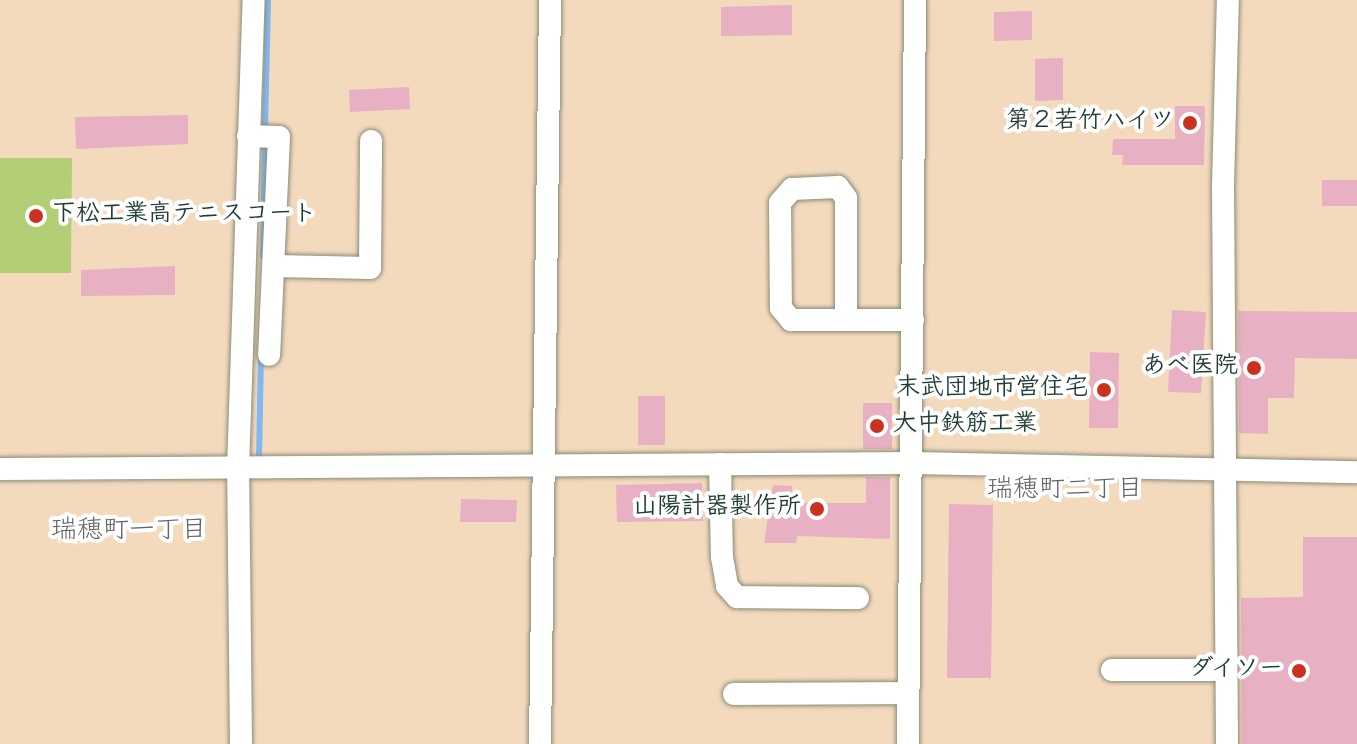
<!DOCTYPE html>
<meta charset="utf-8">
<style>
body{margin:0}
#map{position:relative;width:1357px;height:744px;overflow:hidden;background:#f4dabd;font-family:"Gochi Hand","Klee One",sans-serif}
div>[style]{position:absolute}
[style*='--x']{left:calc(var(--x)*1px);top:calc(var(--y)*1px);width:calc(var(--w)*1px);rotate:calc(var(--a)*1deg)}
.green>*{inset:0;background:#b2cf76}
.stream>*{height:6px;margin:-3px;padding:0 3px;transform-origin:3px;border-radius:3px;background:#82b8f1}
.building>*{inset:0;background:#e7b0c3}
.roads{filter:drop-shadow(0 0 2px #8a8c78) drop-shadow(0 0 2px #8a8c78)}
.minor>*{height:22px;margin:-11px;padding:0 11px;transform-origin:11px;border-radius:11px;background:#fff}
.dots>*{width:22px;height:22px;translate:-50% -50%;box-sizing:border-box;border:4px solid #fff;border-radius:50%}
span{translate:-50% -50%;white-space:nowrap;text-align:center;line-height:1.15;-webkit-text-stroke:8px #fff;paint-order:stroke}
.poi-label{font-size:24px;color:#1f3d34;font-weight:700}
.right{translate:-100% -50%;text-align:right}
.left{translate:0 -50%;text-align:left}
.neighbourhood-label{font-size:26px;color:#656566}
</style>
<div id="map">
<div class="green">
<i style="clip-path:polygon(0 158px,72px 158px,71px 273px,0 273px)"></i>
</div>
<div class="stream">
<i style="--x:265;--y:132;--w:132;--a:-88.7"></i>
<i style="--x:263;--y:256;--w:113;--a:-89"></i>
<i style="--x:259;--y:459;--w:104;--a:-88.9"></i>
</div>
<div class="building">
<i style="clip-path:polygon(792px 5px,792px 35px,721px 36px,721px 7px)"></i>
<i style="clip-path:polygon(1032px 11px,1032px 40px,994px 41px,994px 12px)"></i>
<i style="clip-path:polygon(1063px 58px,1063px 100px,1035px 101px,1035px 59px)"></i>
<i style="clip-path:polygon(409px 87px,410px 109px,350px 112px,349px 90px)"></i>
<i style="clip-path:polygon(1175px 106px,1205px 106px,1204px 165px,1122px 165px,1123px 155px,1112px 155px,1113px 139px,1175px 139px)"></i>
<i style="clip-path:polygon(188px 115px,188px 144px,76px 149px,75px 117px)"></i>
<i style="clip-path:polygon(1322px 180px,1357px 180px,1357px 206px,1322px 206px)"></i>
<i style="clip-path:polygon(175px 266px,175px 295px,81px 296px,81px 270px)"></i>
<i style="clip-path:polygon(1172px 310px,1206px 312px,1201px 393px,1168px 392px)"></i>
<i style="clip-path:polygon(1238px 311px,1357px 312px,1357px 359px,1295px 358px,1294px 398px,1268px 398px,1268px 434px,1239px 433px)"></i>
<i style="clip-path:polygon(1090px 352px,1119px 353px,1118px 428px,1089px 428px)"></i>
<i style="clip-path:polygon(638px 396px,665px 396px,665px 445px,638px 445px)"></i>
<i style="clip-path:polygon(863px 403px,892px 403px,892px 449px,863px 449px)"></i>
<i style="clip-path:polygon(866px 477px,890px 477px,890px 539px,797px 536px,796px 543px,764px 543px,773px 485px,792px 486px,792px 503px,866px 503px)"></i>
<i style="clip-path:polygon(702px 483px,703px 521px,617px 522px,616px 485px)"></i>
<i style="clip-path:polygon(461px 499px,517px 500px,516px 522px,460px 522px)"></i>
<i style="clip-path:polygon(949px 504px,993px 505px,991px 678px,947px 678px)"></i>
<i style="clip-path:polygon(1303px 537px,1357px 537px,1357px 744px,1242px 744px,1241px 598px,1303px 597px)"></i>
</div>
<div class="roads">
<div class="minor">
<i style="--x:248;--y:136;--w:31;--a:2"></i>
<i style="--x:279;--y:137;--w:218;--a:92.6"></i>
<i style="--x:274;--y:266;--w:96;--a:1.2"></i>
<i style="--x:370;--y:268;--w:127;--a:-89.5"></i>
<i style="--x:846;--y:320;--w:122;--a:-90"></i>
<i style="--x:846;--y:198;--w:14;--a:-126"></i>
<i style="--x:838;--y:187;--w:46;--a:177.5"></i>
<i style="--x:792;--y:189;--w:18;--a:131"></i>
<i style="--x:780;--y:203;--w:105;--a:89.5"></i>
<i style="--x:781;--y:308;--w:16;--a:50"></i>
<i style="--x:791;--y:320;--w:122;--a:0"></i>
<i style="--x:720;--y:464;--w:93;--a:88.8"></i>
<i style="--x:722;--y:557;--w:29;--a:80"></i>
<i style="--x:727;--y:586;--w:15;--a:48"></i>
<i style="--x:737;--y:597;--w:121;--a:0.5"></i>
<i style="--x:0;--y:469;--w:914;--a:-0.38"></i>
<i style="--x:914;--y:463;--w:443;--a:1.2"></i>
<i style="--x:1112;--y:670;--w:114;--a:0"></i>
<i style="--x:734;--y:694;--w:174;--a:-0.3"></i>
<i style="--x:241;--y:744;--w:274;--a:-90.6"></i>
<i style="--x:238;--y:470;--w:470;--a:-88.1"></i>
<i style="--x:540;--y:744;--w:744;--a:-89.23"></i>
<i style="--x:908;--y:744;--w:744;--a:-89.46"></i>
<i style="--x:1227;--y:744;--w:558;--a:-90.41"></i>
<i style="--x:1223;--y:186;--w:186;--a:-88.5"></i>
</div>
</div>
<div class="dots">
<i style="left:1190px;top:123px;background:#c8321e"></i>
<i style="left:36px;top:216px;background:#c8321e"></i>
<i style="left:1254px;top:368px;background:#c8321e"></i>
<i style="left:1104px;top:390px;background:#c8321e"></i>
<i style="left:877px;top:426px;background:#c8321e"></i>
<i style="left:817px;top:509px;background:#c8321e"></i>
<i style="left:1299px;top:671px;background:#c8321e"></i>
</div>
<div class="poi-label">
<span class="right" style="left:1174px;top:123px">第２若竹ハイツ</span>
<span class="left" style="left:52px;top:216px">下松工業高テニスコート</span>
<span class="right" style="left:1238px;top:368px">あべ医院</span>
<span class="right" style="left:1088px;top:390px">末武団地市営住宅</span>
<span class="left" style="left:893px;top:426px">大中鉄筋工業</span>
<span class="right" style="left:801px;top:509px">山陽計器製作所</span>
<span class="right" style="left:1283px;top:671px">ダイソー</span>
</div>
<div class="neighbourhood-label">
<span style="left:1065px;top:492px">瑞穂町二丁目</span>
<span style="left:129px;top:533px">瑞穂町一丁目</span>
</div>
</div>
